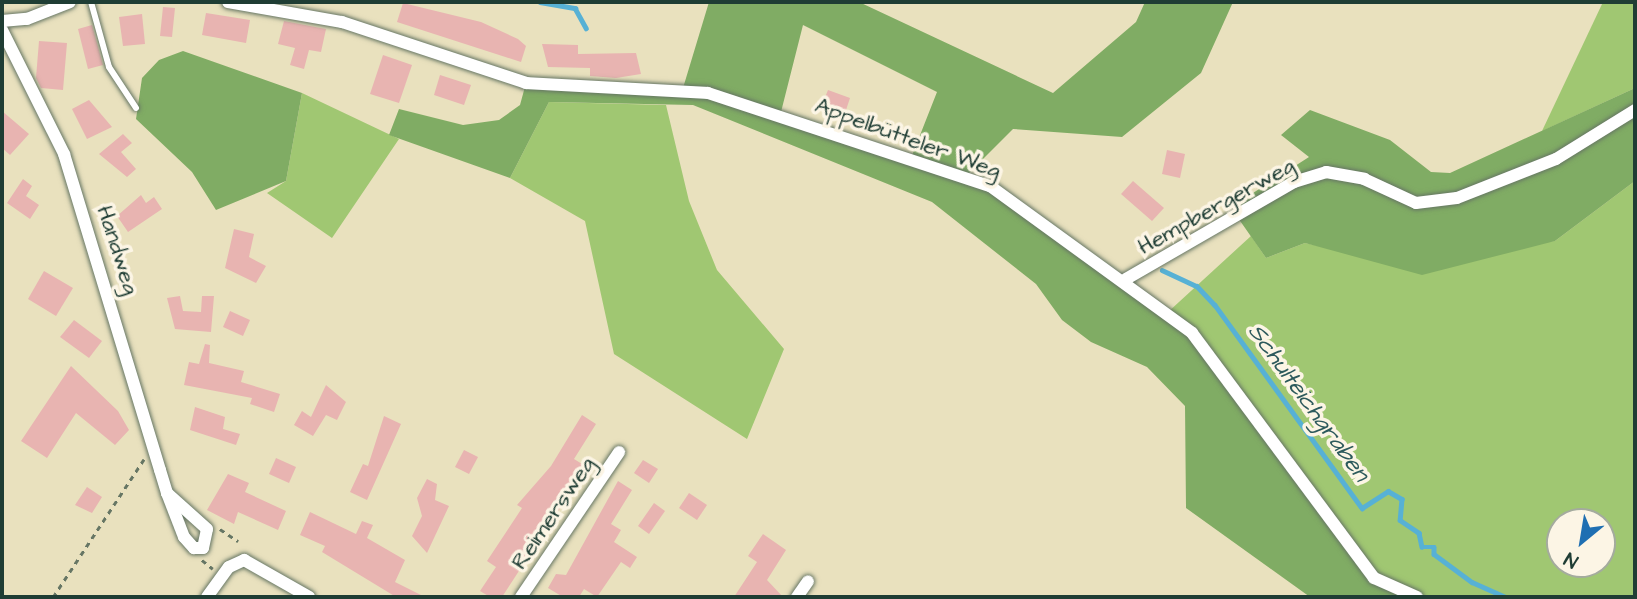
<!DOCTYPE html>
<meta charset="utf-8">
<style>
body{margin:0}
#map{position:relative;width:1637px;height:599px;overflow:hidden;background:#e9e1be;font-family:"Architects Daughter",sans-serif}
div>[style]{position:absolute}
[style*='--x']{left:calc(var(--x)*1px);top:calc(var(--y)*1px);width:calc(var(--w)*1px);rotate:calc(var(--a)*1deg)}
.green>*{inset:0;background:#a0c772}
.forest>*{inset:0;background:#80ac64}
.stream>*{height:4.5px;margin:-2.25px;padding:0 2.25px;transform-origin:2.25px;border-radius:2.25px;background:#57b1d5}
.building>*{inset:0;background:#e8b4b1}
.path>*{height:2.5px;margin-top:-1.25px;transform-origin:0;background:repeating-linear-gradient(90deg,#667664 0 5px,transparent 0 10px)}
.roads{filter:drop-shadow(0 0 2px #667664) drop-shadow(0 0 2px #667664)}
.service>*{height:6px;margin:-3px;padding:0 3px;transform-origin:3px;border-radius:3px;background:#fff}
.minor>*{height:12px;margin:-6px;padding:0 6px;transform-origin:6px;border-radius:6px;background:#fff}
span{translate:-50% -50%;white-space:nowrap;text-align:center;line-height:1.15;-webkit-text-stroke:7px #fcf5e5;paint-order:stroke}
.street-label{font-size:23px;color:#1f3d34}
.water-label{font-size:24px;color:#2d5a5c;font-style:italic}
.frame{position:absolute;inset:0;border:4px solid #1f3d34;pointer-events:none}
.north{position:absolute;left:1546px;top:508px;width:70px;height:70px;box-sizing:border-box;background:#fcf5e5;border:2px solid #a4ab9e;border-radius:50%;rotate:210deg;font-size:19px;font-weight:700;line-height:28px;text-align:center;color:#1f3d34}
.north::after{content:'';display:block;margin:auto;width:24px;height:32px;background:#1f6fb2;clip-path:polygon(50% 0,100% 100%,50% 72%,0 100%)}
</style>
<div id="map">
<div class="green">
<i style="clip-path:polygon(1603px 2px,1635px 2px,1635px 88px,1542px 131px)"></i>
<i style="clip-path:polygon(302px 93px,399px 139px,332px 238px,267px 193px,286px 181px)"></i>
<i style="clip-path:polygon(549px 102px,666px 105px,689px 201px,717px 270px,784px 349px,747px 439px,614px 354px,585px 221px,510px 178px)"></i>
<i style="clip-path:polygon(evenodd,1635px 181px,1635px 597px,1417px 597px,1374px 578px,1167px 313px,1251px 236px,1266px 258px,1305px 243px,1361px 255px,1555px 241px,1635px 181px,1560px 522px,1602px 522px,1602px 564px,1560px 564px,1560px 522px)"></i>
</div>
<div class="forest">
<i style="clip-path:polygon(evenodd,709px 2px,859px 2px,1053px 93px,1136px 22px,1145px 2px,1233px 2px,1201px 73px,1122px 137px,1013px 129px,965px 177px,990px 186px,1192px 333px,1374px 578px,1417px 597px,1310px 597px,1186px 508px,1185px 406px,1147px 367px,1091px 342px,1062px 320px,1036px 284px,932px 202px,693px 105px,549px 102px,510px 178px,389px 135px,399px 109px,463px 125px,499px 120px,520px 105px,526px 83px,683px 88px,709px 2px,803px 25px,937px 92px,911px 158px,781px 112px,803px 25px)"></i>
<i style="clip-path:polygon(183px 51px,302px 93px,286px 181px,216px 210px,192px 172px,136px 119px,142px 78px,159px 60px)"></i>
<i style="clip-path:polygon(1635px 88px,1635px 181px,1555px 241px,1422px 275px,1305px 243px,1266px 258px,1236px 215px,1236px 204px,1309px 157px,1281px 135px,1310px 110px,1390px 140px,1431px 172px,1450px 173px)"></i>
</div>
<div class="stream">
<i style="--x:540;--y:2;--w:36;--a:10"></i>
<i style="--x:575;--y:8;--w:23;--a:61"></i>
<i style="--x:1162;--y:270;--w:38;--a:25"></i>
<i style="--x:1197;--y:286;--w:26;--a:47"></i>
<i style="--x:1215;--y:305;--w:251;--a:54.1"></i>
<i style="--x:1362;--y:508;--w:31;--a:-33"></i>
<i style="--x:1388;--y:491;--w:16;--a:30"></i>
<i style="--x:1402;--y:499;--w:21;--a:95"></i>
<i style="--x:1400;--y:520;--w:23;--a:34"></i>
<i style="--x:1419;--y:533;--w:14;--a:78"></i>
<i style="--x:1422;--y:547;--w:12;--a:0"></i>
<i style="--x:1434;--y:547;--w:7;--a:90"></i>
<i style="--x:1434;--y:554;--w:47;--a:36.4"></i>
<i style="--x:1472;--y:582;--w:37;--a:24"></i>
</div>
<div class="building">
<i style="clip-path:polygon(403px 3px,481px 22px,518px 39px,526px 46px,521px 62px,397px 22px)"></i>
<i style="clip-path:polygon(163px 7px,175px 8px,172px 37px,160px 36px)"></i>
<i style="clip-path:polygon(206px 13px,250px 20px,246px 43px,202px 35px)"></i>
<i style="clip-path:polygon(142px 14px,145px 44px,123px 46px,119px 17px)"></i>
<i style="clip-path:polygon(284px 21px,326px 29px,321px 52px,309px 50px,304px 69px,290px 65px,295px 48px,278px 44px)"></i>
<i style="clip-path:polygon(92px 25px,103px 65px,88px 69px,78px 29px)"></i>
<i style="clip-path:polygon(39px 41px,67px 43px,63px 90px,41px 88px,36px 78px)"></i>
<i style="clip-path:polygon(542px 44px,578px 45px,578px 54px,636px 53px,641px 74px,616px 78px,590px 76px,590px 68px,548px 67px)"></i>
<i style="clip-path:polygon(383px 55px,412px 65px,399px 103px,370px 94px)"></i>
<i style="clip-path:polygon(440px 75px,471px 85px,464px 105px,434px 95px)"></i>
<i style="clip-path:polygon(828px 90px,850px 98px,845px 113px,822px 105px)"></i>
<i style="clip-path:polygon(89px 100px,112px 127px,87px 139px,72px 109px)"></i>
<i style="clip-path:polygon(2px 111px,29px 134px,10px 155px,2px 148px)"></i>
<i style="clip-path:polygon(123px 134px,132px 143px,121px 152px,136px 169px,127px 177px,99px 154px)"></i>
<i style="clip-path:polygon(1167px 150px,1185px 154px,1180px 178px,1162px 174px)"></i>
<i style="clip-path:polygon(23px 179px,32px 186px,26px 196px,39px 205px,30px 219px,7px 203px)"></i>
<i style="clip-path:polygon(1133px 181px,1164px 208px,1152px 221px,1121px 194px)"></i>
<i style="clip-path:polygon(141px 195px,146px 203px,154px 197px,162px 209px,128px 232px,117px 216px)"></i>
<i style="clip-path:polygon(234px 229px,254px 234px,249px 257px,266px 266px,256px 283px,225px 268px)"></i>
<i style="clip-path:polygon(44px 271px,73px 288px,56px 316px,28px 299px)"></i>
<i style="clip-path:polygon(180px 296px,183px 311px,201px 312px,202px 296px,214px 296px,211px 332px,175px 329px,167px 298px)"></i>
<i style="clip-path:polygon(230px 311px,250px 320px,243px 336px,223px 327px)"></i>
<i style="clip-path:polygon(74px 320px,102px 341px,89px 358px,60px 337px)"></i>
<i style="clip-path:polygon(205px 344px,210px 345px,209px 363px,244px 371px,241px 382px,280px 394px,274px 412px,250px 404px,252px 398px,184px 385px,189px 362px,199px 364px)"></i>
<i style="clip-path:polygon(71px 366px,118px 411px,129px 430px,115px 445px,76px 413px,47px 458px,21px 441px)"></i>
<i style="clip-path:polygon(326px 385px,346px 402px,337px 420px,326px 415px,313px 436px,294px 425px,302px 411px,311px 417px)"></i>
<i style="clip-path:polygon(195px 407px,225px 417px,223px 429px,240px 434px,236px 445px,190px 430px)"></i>
<i style="clip-path:polygon(582px 415px,596px 424px,574px 459px,587px 467px,502px 597px,490px 597px,480px 591px,496px 567px,487px 561px,522px 508px,517px 505px,551px 466px)"></i>
<i style="clip-path:polygon(384px 416px,401px 424px,367px 500px,350px 492px,363px 464px,368px 466px)"></i>
<i style="clip-path:polygon(464px 450px,478px 457px,469px 474px,455px 467px)"></i>
<i style="clip-path:polygon(276px 458px,296px 467px,289px 483px,269px 474px)"></i>
<i style="clip-path:polygon(643px 460px,658px 469px,649px 483px,634px 473px)"></i>
<i style="clip-path:polygon(228px 474px,249px 483px,245px 492px,286px 511px,278px 530px,238px 512px,234px 524px,207px 510px)"></i>
<i style="clip-path:polygon(427px 479px,437px 484px,435px 500px,449px 506px,427px 553px,412px 536px,422px 516px,417px 498px)"></i>
<i style="clip-path:polygon(618px 481px,632px 490px,611px 524px,621px 530px,614px 542px,637px 557px,630px 568px,621px 562px,597px 597px,584px 589px,579px 597px,563px 597px,548px 588px,556px 574px,566px 575px)"></i>
<i style="clip-path:polygon(87px 487px,102px 497px,92px 513px,75px 505px)"></i>
<i style="clip-path:polygon(689px 493px,707px 505px,697px 520px,679px 508px)"></i>
<i style="clip-path:polygon(654px 503px,665px 511px,649px 534px,638px 526px)"></i>
<i style="clip-path:polygon(310px 512px,356px 534px,362px 521px,373px 525px,367px 538px,405px 560px,395px 582px,425px 597px,396px 597px,322px 552px,325px 546px,300px 535px)"></i>
<i style="clip-path:polygon(763px 534px,786px 550px,767px 580px,783px 597px,734px 597px,757px 562px,748px 556px)"></i>
</div>
<div class="path">
<i style="--x:220;--y:529;--w:22;--a:34"></i>
<i style="--x:202;--y:560;--w:14;--a:39"></i>
<i style="--x:2;--y:596;--w:1;--a:45"></i>
<i style="--x:53;--y:597;--w:165;--a:-56.6"></i>
</div>
<div class="roads">
<div class="service">
<i style="--x:91;--y:2;--w:67;--a:74.5"></i>
<i style="--x:109;--y:67;--w:49;--a:56.6"></i>
</div>
<div class="minor">
<i style="--x:228;--y:2;--w:116;--a:10"></i>
<i style="--x:342;--y:22;--w:194;--a:18.3"></i>
<i style="--x:526;--y:83;--w:182;--a:3.1"></i>
<i style="--x:708;--y:93;--w:297;--a:18.3"></i>
<i style="--x:990;--y:186;--w:250;--a:36"></i>
<i style="--x:1192;--y:333;--w:305;--a:53.4"></i>
<i style="--x:1374;--y:578;--w:47;--a:23.8"></i>
<i style="--x:2;--y:21;--w:25;--a:-5"></i>
<i style="--x:27;--y:19;--w:46;--a:-21.6"></i>
<i style="--x:2;--y:30;--w:139;--a:63.4"></i>
<i style="--x:64;--y:154;--w:330;--a:73.1"></i>
<i style="--x:160;--y:470;--w:24;--a:73"></i>
<i style="--x:167;--y:493;--w:47;--a:68.9"></i>
<i style="--x:184;--y:537;--w:15;--a:48"></i>
<i style="--x:194;--y:548;--w:9;--a:0"></i>
<i style="--x:203;--y:548;--w:19;--a:-78"></i>
<i style="--x:207;--y:529;--w:54;--a:-138"></i>
<i style="--x:1126;--y:279;--w:194;--a:-30"></i>
<i style="--x:1294;--y:182;--w:34;--a:-17"></i>
<i style="--x:1326;--y:172;--w:39;--a:10"></i>
<i style="--x:1364;--y:179;--w:57;--a:24.8"></i>
<i style="--x:1416;--y:203;--w:41;--a:-7"></i>
<i style="--x:1457;--y:198;--w:106;--a:-21.5"></i>
<i style="--x:1556;--y:159;--w:93;--a:-31.8"></i>
<i style="--x:207;--y:597;--w:37;--a:-54"></i>
<i style="--x:229;--y:567;--w:17;--a:-25"></i>
<i style="--x:244;--y:560;--w:75;--a:29.6"></i>
<i style="--x:521;--y:597;--w:175;--a:-55.9"></i>
<i style="--x:797;--y:597;--w:19;--a:-55"></i>
</div>
</div>
<div class="street-label">
<span style="left:908px;top:138px;rotate:20deg">Appelbütteler Weg</span>
<span style="left:1216px;top:206px;rotate:-29deg">Hempbergerweg</span>
<span style="left:118px;top:250px;rotate:72deg">Handweg</span>
<span style="left:553px;top:513px;rotate:-56deg">Reimersweg</span>
</div>
<div class="water-label">
<span style="left:1308px;top:403px;rotate:54deg">Schulteichgraben</span>
</div>
<div class="frame"></div>
<div class="north">N</div>
</div>
